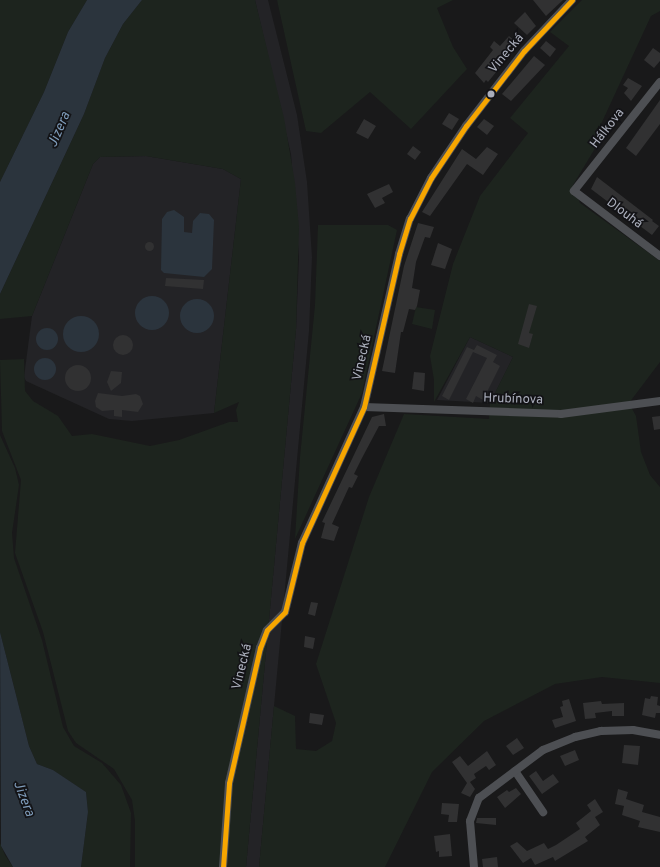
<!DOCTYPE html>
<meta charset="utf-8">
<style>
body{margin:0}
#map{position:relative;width:660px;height:867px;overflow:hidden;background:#19191a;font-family:Overpass,sans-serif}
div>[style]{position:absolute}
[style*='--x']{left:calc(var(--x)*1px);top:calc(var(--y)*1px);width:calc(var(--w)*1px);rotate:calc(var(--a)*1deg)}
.built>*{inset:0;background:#232326}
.green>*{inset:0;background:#1d241e}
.water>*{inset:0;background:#2b343d}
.round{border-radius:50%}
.building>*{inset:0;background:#313132}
.minor>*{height:8px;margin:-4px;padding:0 4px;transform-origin:4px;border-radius:4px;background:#4d4f53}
.bus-1>*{height:5px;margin:-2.5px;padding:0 2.5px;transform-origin:2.5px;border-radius:2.5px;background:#f7a600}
.dots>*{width:11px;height:11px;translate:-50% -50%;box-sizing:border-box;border:2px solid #131316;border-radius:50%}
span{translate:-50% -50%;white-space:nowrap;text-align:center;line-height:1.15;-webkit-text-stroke:3.5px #131316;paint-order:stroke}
.street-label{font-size:13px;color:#aaaebb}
.water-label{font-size:14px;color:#7e9bb9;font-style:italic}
</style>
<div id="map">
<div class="built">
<i style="clip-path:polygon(255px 0,268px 0,297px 115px,307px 182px,312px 257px,309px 331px,259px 867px,246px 867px,296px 330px,299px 257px,291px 154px)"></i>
<i style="clip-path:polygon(146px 156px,223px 169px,241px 179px,214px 413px,132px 421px,109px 419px,26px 381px,24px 377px,32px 316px,93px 164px,100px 157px)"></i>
<i style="clip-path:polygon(470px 337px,513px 357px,490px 403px,437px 400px)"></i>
</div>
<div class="green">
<i style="clip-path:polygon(0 0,87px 0,68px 32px,44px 92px,0 182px)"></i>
<i style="clip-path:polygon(142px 0,255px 0,284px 118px,295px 183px,299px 227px,296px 330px,246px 867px,135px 867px,135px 821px,132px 800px,114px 769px,76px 743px,68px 731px,43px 632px,15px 553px,21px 480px,2px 431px,0 360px,24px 359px,25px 391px,33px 401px,58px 416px,72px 436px,92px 434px,150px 446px,179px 440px,229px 422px,238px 422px,236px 410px,239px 402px,214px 413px,241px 179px,223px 169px,146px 156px,100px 157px,93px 164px,32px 316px,0 319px,0 294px,84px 114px,105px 58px,123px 24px)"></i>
<i style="clip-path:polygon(277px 0,453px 0,437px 8px,453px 47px,467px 69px,411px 129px,370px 92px,321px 133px,306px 131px)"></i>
<i style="clip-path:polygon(582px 0,660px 0,660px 11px,651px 16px,596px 135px,597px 145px,573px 185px,580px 203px,660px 261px,660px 362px,629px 403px,636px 416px,641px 452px,650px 475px,660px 487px,660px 683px,602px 677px,555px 684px,484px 721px,432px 772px,385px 867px,259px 867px,274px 706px,295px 716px,296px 749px,316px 751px,332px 741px,336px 723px,316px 664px,369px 497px,404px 414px,489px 419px,490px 403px,513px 357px,470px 337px,434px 402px,434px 380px,430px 356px,453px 264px,480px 196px,528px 133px,510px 118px,569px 46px,550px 32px)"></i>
<i style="clip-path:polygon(318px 225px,388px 225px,397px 230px,362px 393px,295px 539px,300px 457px,315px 305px)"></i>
<i style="clip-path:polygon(416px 307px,435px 310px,432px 329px,412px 324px)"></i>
<i style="clip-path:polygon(0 435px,15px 468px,19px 485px,12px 533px,14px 558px,42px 640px,63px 727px,74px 746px,102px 763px,121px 785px,131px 813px,130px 867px,81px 867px,88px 812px,86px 792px,53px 770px,37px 764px,29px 746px,0 632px)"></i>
<i style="clip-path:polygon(0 843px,5px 855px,13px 867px,0 867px)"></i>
</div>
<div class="water">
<i style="clip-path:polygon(87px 0,142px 0,123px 24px,105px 58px,84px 114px,0 294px,0 182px,44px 92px,68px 32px)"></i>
<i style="clip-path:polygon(174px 210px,184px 217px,184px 232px,192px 233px,193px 221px,200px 213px,209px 214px,214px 220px,212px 269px,204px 277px,164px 273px,161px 270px,162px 219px,167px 212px)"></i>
<i class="round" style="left:135px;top:296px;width:34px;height:34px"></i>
<i class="round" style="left:180px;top:299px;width:34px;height:34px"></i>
<i class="round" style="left:63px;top:316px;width:36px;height:36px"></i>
<i class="round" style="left:36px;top:328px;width:22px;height:22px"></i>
<i class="round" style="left:34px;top:358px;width:22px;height:22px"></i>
<i style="clip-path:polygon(0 632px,29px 746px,37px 764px,53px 770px,86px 792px,88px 812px,81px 867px,13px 867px,1px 846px)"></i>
</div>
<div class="building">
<i style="clip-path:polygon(533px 0,563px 0,546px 16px)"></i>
<i style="clip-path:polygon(525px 12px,536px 26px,527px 35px,514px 23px)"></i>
<i style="clip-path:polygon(509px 36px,519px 44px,488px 82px,486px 80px,484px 83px,475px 73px,493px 50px,490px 47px,494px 41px,500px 46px)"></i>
<i style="clip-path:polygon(546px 41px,556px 49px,550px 57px,540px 48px)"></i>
<i style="clip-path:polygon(653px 48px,660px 53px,660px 61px,654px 68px,644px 60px)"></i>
<i style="clip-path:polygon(534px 56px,545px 65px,511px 101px,502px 94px)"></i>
<i style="clip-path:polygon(628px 78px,642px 86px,631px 101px,624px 93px,628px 88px,623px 85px)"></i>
<i style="clip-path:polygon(660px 100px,660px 124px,636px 156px,626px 148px)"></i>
<i style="clip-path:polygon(449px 113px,459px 119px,452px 130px,442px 124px)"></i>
<i style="clip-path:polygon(364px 119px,376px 126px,368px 139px,356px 133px)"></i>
<i style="clip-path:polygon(484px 119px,494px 126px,487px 135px,477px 127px)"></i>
<i style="clip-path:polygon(610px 121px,616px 125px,604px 140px,598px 136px)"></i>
<i style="clip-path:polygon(413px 146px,421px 152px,415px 160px,407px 154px)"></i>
<i style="clip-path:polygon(487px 147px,498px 154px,483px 175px,467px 164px,430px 216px,422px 212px,462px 149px,476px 159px)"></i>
<i style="clip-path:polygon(597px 177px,653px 220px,652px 221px,659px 226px,652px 235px,591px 189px)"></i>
<i style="clip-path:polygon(389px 184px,393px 192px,382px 198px,385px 203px,375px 208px,367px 194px)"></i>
<i style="clip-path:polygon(418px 223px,434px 227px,430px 238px,425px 237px,416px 262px,412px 288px,420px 290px,417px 306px,415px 310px,409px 309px,403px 332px,401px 332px,395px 373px,382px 371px,404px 266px)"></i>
<i class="round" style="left:144.5px;top:241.5px;width:9px;height:9px"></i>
<i style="clip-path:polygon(438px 243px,452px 249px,445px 269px,431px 265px)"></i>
<i style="clip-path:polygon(166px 278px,204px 280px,203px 289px,165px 286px)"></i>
<i style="clip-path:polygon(529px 304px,537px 306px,529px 333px,533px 334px,529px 348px,518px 344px)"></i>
<i class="round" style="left:113px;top:335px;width:20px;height:20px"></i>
<i style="clip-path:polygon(477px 345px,497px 355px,493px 362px,500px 366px,483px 400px,476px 396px,473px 403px,466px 399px,487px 358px,473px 352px,449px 400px,442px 396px,467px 347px,474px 350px)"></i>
<i class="round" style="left:65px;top:365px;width:26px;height:26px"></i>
<i style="clip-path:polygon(111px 371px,122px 372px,121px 383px,111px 391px,107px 382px)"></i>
<i style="clip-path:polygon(414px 372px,425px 373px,424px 391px,412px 389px)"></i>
<i style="clip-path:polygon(98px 393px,122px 396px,136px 394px,140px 396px,143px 404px,138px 412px,122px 410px,122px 417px,114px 416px,114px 410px,102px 411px,96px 407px,95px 401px)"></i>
<i style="clip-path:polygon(384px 414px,386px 426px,379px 426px,362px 458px,354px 474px,358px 476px,352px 488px,349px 487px,332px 524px,339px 527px,334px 541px,321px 538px,325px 523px,322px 522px,372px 417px)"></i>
<i style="clip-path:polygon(660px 416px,660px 429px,654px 430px,652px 417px)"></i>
<i style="clip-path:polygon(311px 602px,318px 603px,315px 616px,308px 614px)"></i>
<i style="clip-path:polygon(305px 636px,315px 638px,313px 649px,304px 647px)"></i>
<i style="clip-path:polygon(651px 696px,658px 697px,657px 705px,660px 706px,660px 713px,656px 713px,655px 718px,642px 715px,645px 698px,650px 699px)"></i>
<i style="clip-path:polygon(569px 699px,576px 721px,555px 728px,552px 720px,563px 717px,560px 707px,563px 706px,562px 701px)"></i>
<i style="clip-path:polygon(601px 701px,602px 704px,624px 703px,624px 716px,612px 716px,612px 711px,595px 713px,596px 718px,585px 719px,583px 703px)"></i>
<i style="clip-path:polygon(310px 713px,324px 715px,322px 725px,309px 723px)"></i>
<i style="clip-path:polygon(517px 738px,524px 748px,513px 755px,506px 746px)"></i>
<i style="clip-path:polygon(624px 745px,640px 746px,638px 765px,622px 763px)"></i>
<i style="clip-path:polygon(575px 750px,579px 760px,565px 766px,560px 756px)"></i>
<i style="clip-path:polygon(487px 751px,496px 765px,489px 770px,486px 766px,474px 774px,476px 778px,470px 782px,475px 789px,470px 797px,461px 793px,467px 783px,452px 762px,460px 756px,468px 766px)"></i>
<i style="clip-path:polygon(536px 771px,543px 781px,553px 774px,559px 782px,542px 794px,529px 776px)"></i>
<i style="clip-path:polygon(516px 788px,521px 794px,505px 808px,497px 797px,507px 790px,509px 792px)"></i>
<i style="clip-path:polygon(618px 789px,628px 792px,626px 799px,644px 805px,642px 812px,660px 817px,660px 832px,638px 827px,640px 821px,622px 815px,624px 806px,615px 804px)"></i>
<i style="clip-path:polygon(595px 799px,603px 812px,595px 817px,600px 825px,585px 837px,588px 841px,555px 861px,553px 857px,535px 865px,531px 858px,523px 863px,510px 846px,517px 842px,527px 851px,544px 843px,548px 849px,556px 845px,580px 829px,576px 823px,591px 811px,587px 805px)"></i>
<i style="clip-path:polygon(442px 803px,459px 804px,457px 822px,448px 822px,449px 815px,441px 814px)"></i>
<i style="clip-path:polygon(477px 818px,496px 818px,496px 825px,476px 823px)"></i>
<i style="clip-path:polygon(450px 834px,452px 856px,439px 857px,439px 851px,436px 852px,434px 836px)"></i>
<i style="clip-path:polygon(497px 857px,498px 867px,483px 867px,482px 859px)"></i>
</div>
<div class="minor">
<i style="--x:660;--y:82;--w:139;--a:128.3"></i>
<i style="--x:574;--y:191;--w:108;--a:37.1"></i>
<i style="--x:364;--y:407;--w:197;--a:2"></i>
<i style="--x:561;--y:414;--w:100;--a:-7.5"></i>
<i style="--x:515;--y:771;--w:50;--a:55.7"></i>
<i style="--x:223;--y:867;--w:84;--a:-85.9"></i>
<i style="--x:229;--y:783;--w:139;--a:-77.1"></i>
<i style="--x:260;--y:648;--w:19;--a:-69"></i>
<i style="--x:267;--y:630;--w:25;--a:-45"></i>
<i style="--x:285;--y:612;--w:71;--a:-76.2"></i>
<i style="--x:302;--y:543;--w:149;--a:-65.5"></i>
<i style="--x:364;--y:407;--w:157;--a:-77.1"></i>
<i style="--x:399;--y:254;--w:37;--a:-73"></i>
<i style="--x:410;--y:219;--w:46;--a:-62.9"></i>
<i style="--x:431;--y:178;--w:63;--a:-56.1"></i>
<i style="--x:466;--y:126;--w:95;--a:-52.3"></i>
<i style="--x:524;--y:51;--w:70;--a:-46.7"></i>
<i style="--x:474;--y:867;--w:46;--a:-95"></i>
<i style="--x:470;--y:821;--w:25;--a:-69"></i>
<i style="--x:479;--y:798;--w:80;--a:-36.9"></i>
<i style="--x:543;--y:750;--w:35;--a:-22"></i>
<i style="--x:575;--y:737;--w:27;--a:-13"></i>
<i style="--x:601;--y:731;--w:32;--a:-2"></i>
<i style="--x:633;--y:730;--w:27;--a:10"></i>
</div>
<div class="bus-1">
<i style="--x:223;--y:867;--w:84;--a:-85.9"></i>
<i style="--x:229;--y:783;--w:139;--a:-77.1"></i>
<i style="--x:260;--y:648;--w:19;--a:-69"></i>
<i style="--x:267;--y:630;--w:25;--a:-45"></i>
<i style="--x:285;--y:612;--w:71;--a:-76.2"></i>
<i style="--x:302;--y:543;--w:149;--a:-65.5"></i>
<i style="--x:364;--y:407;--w:157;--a:-77.1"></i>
<i style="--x:399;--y:254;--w:37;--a:-73"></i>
<i style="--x:410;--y:219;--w:46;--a:-62.9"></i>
<i style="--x:431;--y:178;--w:63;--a:-56.1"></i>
<i style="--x:466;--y:126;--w:95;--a:-52.3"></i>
<i style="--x:524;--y:51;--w:70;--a:-46.7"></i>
</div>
<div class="dots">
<i style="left:491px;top:94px;background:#aaaebb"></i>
</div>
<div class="street-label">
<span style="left:507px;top:54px;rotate:-50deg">Vinecká</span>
<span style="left:608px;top:129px;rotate:-52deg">Hálkova</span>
<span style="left:624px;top:214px;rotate:37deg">Dlouhá</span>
<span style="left:363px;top:358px;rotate:-77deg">Vinecká</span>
<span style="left:513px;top:400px;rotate:2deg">Hrubínova</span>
<span style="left:243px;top:667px;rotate:-76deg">Vinecká</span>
</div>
<div class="water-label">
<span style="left:60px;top:130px;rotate:-67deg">Jizera</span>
<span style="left:23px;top:799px;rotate:69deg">Jizera</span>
</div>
</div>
